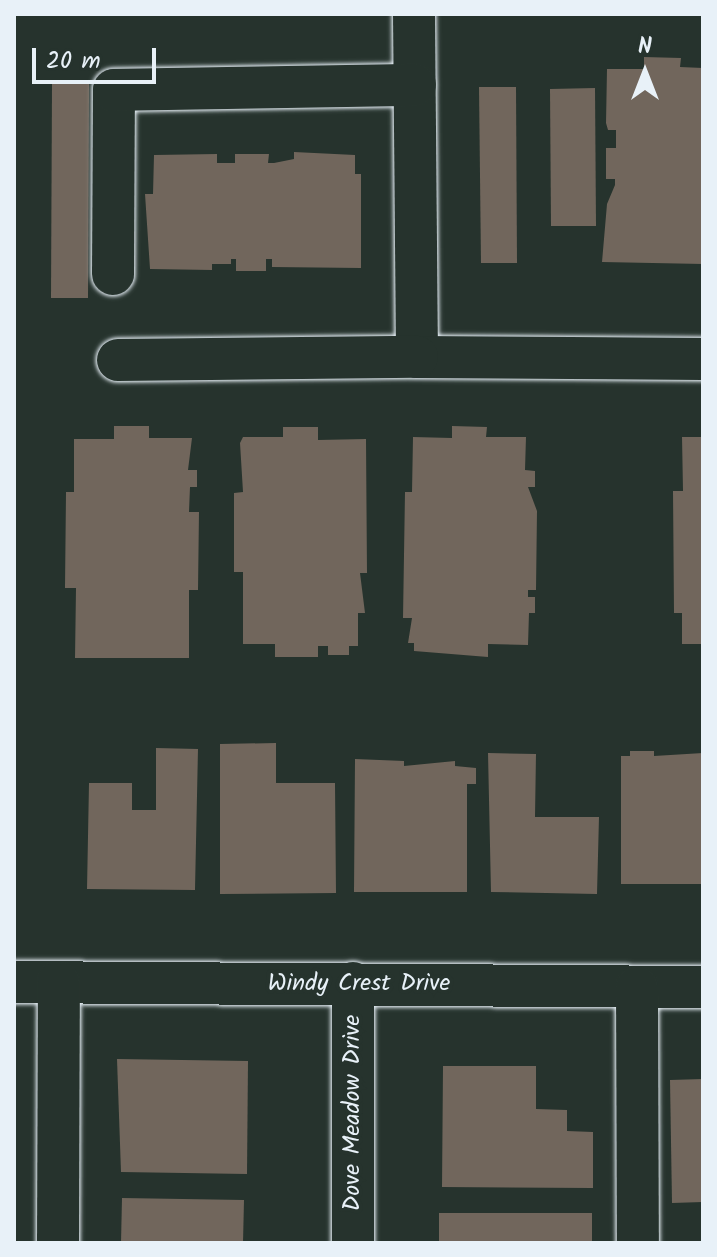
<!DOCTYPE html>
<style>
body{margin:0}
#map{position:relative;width:717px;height:1257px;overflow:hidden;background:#26332d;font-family:Kalam,sans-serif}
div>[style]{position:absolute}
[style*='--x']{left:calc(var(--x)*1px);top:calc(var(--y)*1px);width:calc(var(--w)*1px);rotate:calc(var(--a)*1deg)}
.building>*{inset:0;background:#71665c}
.roads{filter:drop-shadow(0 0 2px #e8f1f8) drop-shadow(0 0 2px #e8f1f8)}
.minor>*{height:42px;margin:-21px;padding:0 21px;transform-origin:21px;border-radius:21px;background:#26332d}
span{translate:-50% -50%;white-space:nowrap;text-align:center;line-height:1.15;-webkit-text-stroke:8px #26332d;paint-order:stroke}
.street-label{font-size:24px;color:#e8f1f8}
.frame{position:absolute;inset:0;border:16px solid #e8f1f8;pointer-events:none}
.north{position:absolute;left:605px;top:32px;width:80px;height:80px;-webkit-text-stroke:6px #26332d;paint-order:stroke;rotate:0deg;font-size:22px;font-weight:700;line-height:32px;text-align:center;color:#e8f1f8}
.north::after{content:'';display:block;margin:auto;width:28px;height:36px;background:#e8f1f8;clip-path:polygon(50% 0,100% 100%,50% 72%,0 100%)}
.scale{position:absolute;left:32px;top:48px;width:124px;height:36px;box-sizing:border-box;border:4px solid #e8f1f8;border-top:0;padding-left:10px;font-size:24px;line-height:28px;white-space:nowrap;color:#e8f1f8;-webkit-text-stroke:6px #26332d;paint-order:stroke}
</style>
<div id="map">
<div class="building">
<i style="clip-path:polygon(644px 57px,681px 58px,680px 67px,703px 68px,703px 264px,602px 262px,607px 204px,615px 185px,615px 179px,606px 179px,606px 148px,616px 148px,616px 130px,608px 130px,606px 123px,607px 69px,644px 69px)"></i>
<i style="clip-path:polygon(52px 84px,89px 84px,88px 298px,51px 298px)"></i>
<i style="clip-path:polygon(479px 87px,516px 87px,517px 263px,481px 263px)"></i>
<i style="clip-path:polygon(595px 88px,596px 226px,551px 226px,550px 89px)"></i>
<i style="clip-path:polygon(294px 152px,355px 155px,355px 174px,361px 174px,361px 268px,272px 267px,272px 259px,266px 259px,266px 271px,236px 271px,236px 259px,231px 259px,231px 264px,212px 264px,212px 270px,150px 269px,145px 194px,153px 194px,154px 155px,217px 154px,217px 163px,235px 163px,235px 154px,269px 154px,268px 163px,274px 163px,294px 159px)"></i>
<i style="clip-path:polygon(114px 426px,149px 426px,149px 438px,192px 438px,188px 470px,197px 470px,197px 487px,190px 487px,189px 512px,199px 512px,198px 590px,189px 590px,189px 658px,75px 658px,76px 588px,65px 588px,66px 492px,74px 492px,74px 439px,114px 439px)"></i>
<i style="clip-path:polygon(452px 426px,487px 427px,486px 437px,526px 437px,525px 470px,535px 471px,535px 487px,528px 487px,537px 511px,536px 590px,528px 590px,528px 597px,535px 597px,535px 613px,529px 613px,528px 645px,488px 644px,488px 657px,414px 651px,414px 643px,408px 643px,412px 618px,403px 618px,405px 492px,412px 492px,413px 437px,452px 438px)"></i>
<i style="clip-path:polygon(283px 427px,318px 427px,318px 440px,366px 439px,367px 573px,360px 573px,365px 613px,358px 613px,358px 646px,349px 646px,349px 655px,328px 655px,328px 646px,318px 646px,318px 657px,275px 657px,275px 644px,243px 644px,243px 572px,234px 572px,234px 493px,243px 492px,240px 443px,243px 437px,283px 437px)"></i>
<i style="clip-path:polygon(682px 437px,703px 437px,703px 644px,682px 644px,682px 613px,674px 613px,673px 491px,683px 491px)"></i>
<i style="clip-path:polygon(276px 743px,276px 783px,335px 783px,336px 893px,220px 894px,220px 744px)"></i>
<i style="clip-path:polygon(156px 748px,198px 749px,195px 890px,87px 889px,89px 783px,132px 783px,132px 810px,156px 810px)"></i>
<i style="clip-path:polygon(630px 751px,654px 751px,654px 756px,703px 753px,703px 884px,621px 884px,621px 756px,630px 756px)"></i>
<i style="clip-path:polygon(488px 753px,536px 754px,535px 817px,599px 817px,597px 894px,491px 892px)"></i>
<i style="clip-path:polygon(355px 759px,404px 761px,404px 766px,455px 761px,455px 766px,476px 768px,476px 784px,467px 784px,467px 892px,354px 892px)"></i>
<i style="clip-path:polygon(117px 1059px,248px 1061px,247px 1174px,121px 1172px)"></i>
<i style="clip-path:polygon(443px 1066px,536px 1066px,536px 1109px,567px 1110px,567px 1131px,593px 1132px,593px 1188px,442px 1187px)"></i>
<i style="clip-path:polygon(703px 1079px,703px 1202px,672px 1203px,670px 1080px)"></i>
<i style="clip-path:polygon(122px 1198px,244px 1200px,243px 1243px,121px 1243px)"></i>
<i style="clip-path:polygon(439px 1213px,592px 1213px,592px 1243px,439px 1243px)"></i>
</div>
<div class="roads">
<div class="minor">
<i style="--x:414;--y:14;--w:343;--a:89.5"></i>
<i style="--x:417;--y:357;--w:286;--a:0.4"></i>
<i style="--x:113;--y:274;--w:184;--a:-89.7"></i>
<i style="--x:114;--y:90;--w:301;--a:-1"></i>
<i style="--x:118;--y:360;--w:299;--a:-0.6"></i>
<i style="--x:14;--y:982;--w:689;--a:0.42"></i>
<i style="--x:637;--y:987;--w:256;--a:89.8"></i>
<i style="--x:58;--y:1243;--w:261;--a:-89.8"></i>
<i style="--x:353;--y:1243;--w:260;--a:-90"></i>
</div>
</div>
<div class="street-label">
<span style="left:359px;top:984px">Windy Crest Drive</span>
<span style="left:353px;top:1113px;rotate:-90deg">Dove Meadow Drive</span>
</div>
<div class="frame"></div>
<div class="north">N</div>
<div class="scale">20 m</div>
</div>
